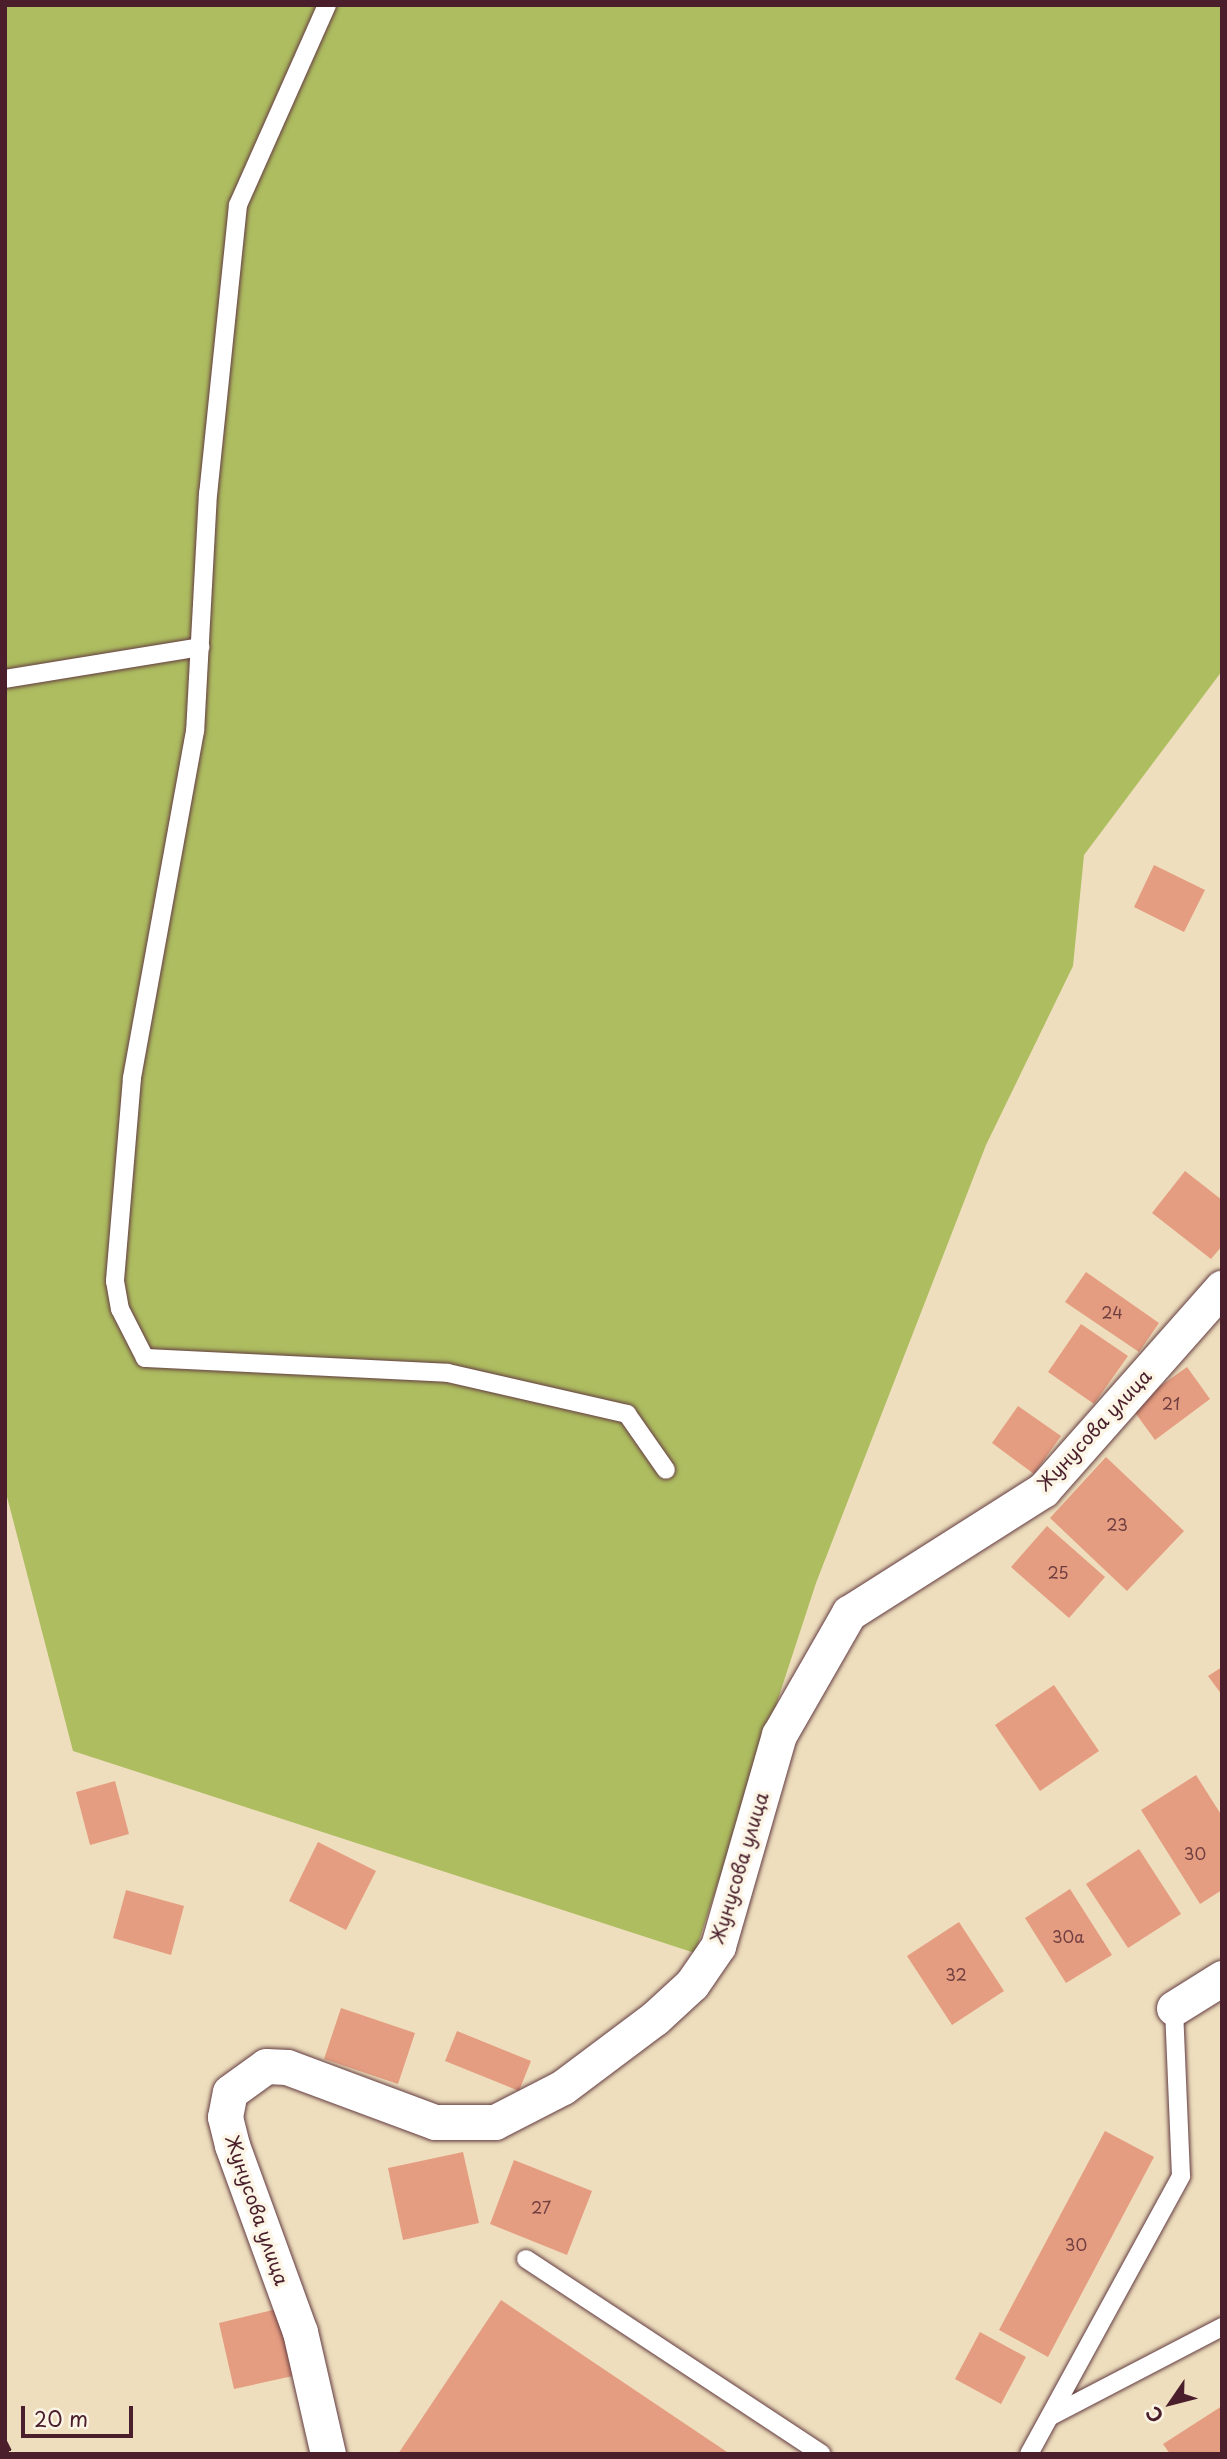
<!DOCTYPE html>
<meta charset="utf-8">
<style>
body{margin:0}
#map{position:relative;width:1227px;height:2459px;overflow:hidden;background:#eedebd;font-family:"Playpen Sans",sans-serif}
div>[style]{position:absolute}
[style*='--x']{left:calc(var(--x)*1px);top:calc(var(--y)*1px);width:calc(var(--w)*1px);rotate:calc(var(--a)*1deg)}
.green>*{inset:0;background:#aebd60}
.building>*{inset:0;background:#e59d81}
.roads{filter:drop-shadow(0 0 2px #633c41) drop-shadow(0 0 2px #633c41)}
.lane>*{height:18px;margin:-9px;padding:0 9px;transform-origin:9px;border-radius:9px;background:#fff}
.street>*{height:35px;margin:-17.5px;padding:0 17.5px;transform-origin:17.5px;border-radius:17.5px;background:#fff}
.rail>*{height:5px;margin-top:-2.5px;transform-origin:0;background:repeating-linear-gradient(90deg,#4a1f2b 0 10px,transparent 0 15px)}
span{translate:-50% -50%;white-space:nowrap;text-align:center;line-height:1.15;-webkit-text-stroke:7px #fcf5e5;paint-order:stroke}
.number-label{font-size:16px;color:#713e40}
.number-label span{-webkit-text-stroke-width:0}
.street-label{font-size:19px;color:#4a1f2b}
.frame{position:absolute;inset:0;border:7px solid #4a1f2b;pointer-events:none}
.north{position:absolute;left:1136px;top:2368px;width:70px;height:70px;-webkit-text-stroke:5px #fcf5e5;paint-order:stroke;rotate:235deg;font-size:19px;font-weight:700;line-height:28px;text-align:center;color:#4a1f2b}
.north::after{content:'';display:block;margin:auto;width:24px;height:32px;background:#4a1f2b;clip-path:polygon(50% 0,100% 100%,50% 72%,0 100%)}
.scale{position:absolute;left:21px;top:2406px;width:112px;height:32px;box-sizing:border-box;border:4px solid #4a1f2b;border-top:0;padding-left:9px;font-size:21px;line-height:24px;white-space:nowrap;color:#4a1f2b;-webkit-text-stroke:5px #fcf5e5;paint-order:stroke}
</style>
<div id="map">
<div class="green">
<i style="clip-path:polygon(5px 5px,1222px 5px,1222px 671px,1084px 855px,1073px 966px,986px 1145px,816px 1583px,695px 1953px,73px 1751px,5px 1489px)"></i>
</div>
<div class="building">
<i style="clip-path:polygon(1154px 865px,1205px 890px,1184px 932px,1134px 907px)"></i>
<i style="clip-path:polygon(1185px 1171px,1222px 1200px,1222px 1246px,1211px 1259px,1152px 1213px)"></i>
<i style="clip-path:polygon(1086px 1272px,1159px 1323px,1139px 1352px,1065px 1302px)"></i>
<i style="clip-path:polygon(1081px 1324px,1128px 1356px,1094px 1404px,1048px 1372px)"></i>
<i style="clip-path:polygon(1187px 1367px,1210px 1399px,1155px 1440px,1131px 1407px)"></i>
<i style="clip-path:polygon(1018px 1406px,1061px 1436px,1034px 1474px,992px 1443px)"></i>
<i style="clip-path:polygon(1106px 1457px,1184px 1531px,1127px 1591px,1050px 1518px)"></i>
<i style="clip-path:polygon(1047px 1526px,1105px 1577px,1069px 1618px,1011px 1567px)"></i>
<i style="clip-path:polygon(1222px 1667px,1222px 1695px,1208px 1676px)"></i>
<i style="clip-path:polygon(1054px 1685px,1099px 1751px,1040px 1791px,995px 1725px)"></i>
<i style="clip-path:polygon(1196px 1775px,1222px 1816px,1222px 1890px,1200px 1904px,1141px 1810px)"></i>
<i style="clip-path:polygon(115px 1781px,129px 1834px,90px 1845px,76px 1792px)"></i>
<i style="clip-path:polygon(318px 1842px,376px 1871px,346px 1930px,289px 1901px)"></i>
<i style="clip-path:polygon(1139px 1849px,1181px 1914px,1128px 1948px,1086px 1884px)"></i>
<i style="clip-path:polygon(1070px 1889px,1112px 1955px,1066px 1983px,1025px 1918px)"></i>
<i style="clip-path:polygon(126px 1890px,184px 1906px,171px 1955px,113px 1938px)"></i>
<i style="clip-path:polygon(959px 1922px,1004px 1991px,952px 2025px,907px 1956px)"></i>
<i style="clip-path:polygon(341px 2008px,415px 2033px,398px 2084px,324px 2059px)"></i>
<i style="clip-path:polygon(457px 2031px,531px 2061px,519px 2091px,445px 2061px)"></i>
<i style="clip-path:polygon(1105px 2131px,1154px 2157px,1048px 2357px,999px 2330px)"></i>
<i style="clip-path:polygon(463px 2152px,479px 2223px,403px 2240px,388px 2168px)"></i>
<i style="clip-path:polygon(514px 2160px,592px 2191px,567px 2255px,490px 2224px)"></i>
<i style="clip-path:polygon(501px 2300px,730px 2454px,398px 2454px)"></i>
<i style="clip-path:polygon(277px 2309px,293px 2376px,234px 2389px,219px 2323px)"></i>
<i style="clip-path:polygon(980px 2332px,1026px 2357px,1001px 2404px,955px 2379px)"></i>
<i style="clip-path:polygon(1222px 2406px,1222px 2454px,1170px 2454px,1163px 2444px)"></i>
</div>
<div class="roads">
<div class="lane">
<i style="--x:327;--y:5;--w:219;--a:114"></i>
<i style="--x:238;--y:205;--w:290;--a:95.9"></i>
<i style="--x:208;--y:493;--w:238;--a:93.1"></i>
<i style="--x:195;--y:731;--w:353;--a:100.3"></i>
<i style="--x:132;--y:1078;--w:204;--a:94.8"></i>
<i style="--x:115;--y:1281;--w:28;--a:80"></i>
<i style="--x:120;--y:1309;--w:55;--a:63"></i>
<i style="--x:145;--y:1358;--w:303;--a:2.8"></i>
<i style="--x:448;--y:1373;--w:184;--a:12.9"></i>
<i style="--x:627;--y:1414;--w:68;--a:55.1"></i>
<i style="--x:5;--y:679;--w:198;--a:-9.3"></i>
<i style="--x:526;--y:2259;--w:354;--a:33.4"></i>
<i style="--x:1051;--y:2416;--w:193;--a:-27.5"></i>
<i style="--x:1029;--y:2454;--w:317;--a:-61.3"></i>
<i style="--x:1181;--y:2176;--w:168;--a:-92.4"></i>
</div>
<div class="street">
<i style="--x:1174;--y:2008;--w:57;--a:-32"></i>
<i style="--x:328;--y:2454;--w:125;--a:-102.9"></i>
<i style="--x:300;--y:2332;--w:199;--a:-110"></i>
<i style="--x:232;--y:2145;--w:29;--a:-104"></i>
<i style="--x:225;--y:2117;--w:25;--a:-79"></i>
<i style="--x:230;--y:2092;--w:44;--a:-35.8"></i>
<i style="--x:266;--y:2066;--w:21;--a:3"></i>
<i style="--x:287;--y:2067;--w:158;--a:20.4"></i>
<i style="--x:435;--y:2122;--w:60;--a:0"></i>
<i style="--x:495;--y:2122;--w:76;--a:-27.2"></i>
<i style="--x:563;--y:2087;--w:115;--a:-36.9"></i>
<i style="--x:655;--y:2018;--w:50;--a:-42.6"></i>
<i style="--x:692;--y:1984;--w:46;--a:-55.6"></i>
<i style="--x:718;--y:1946;--w:220;--a:-73.9"></i>
<i style="--x:779;--y:1735;--w:141;--a:-60.2"></i>
<i style="--x:849;--y:1613;--w:230;--a:-32.4"></i>
<i style="--x:1043;--y:1490;--w:270;--a:-48.5"></i>
</div>
</div>
<div class="rail">
<i style="--x:5;--y:2442;--w:13;--a:63"></i>
</div>
<div class="number-label">
<span style="left:1112px;top:1312px">24</span>
<span style="left:1171px;top:1403px">21</span>
<span style="left:1117px;top:1524px">23</span>
<span style="left:1058px;top:1572px">25</span>
<span style="left:1195px;top:1853px">30</span>
<span style="left:1068px;top:1936px">30а</span>
<span style="left:956px;top:1974px">32</span>
<span style="left:541px;top:2207px">27</span>
<span style="left:1076px;top:2244px">30</span>
</div>
<div class="street-label">
<span style="left:1094px;top:1430px;rotate:-47deg">Жунусова улица</span>
<span style="left:739px;top:1868px;rotate:-73deg">Жунусова улица</span>
<span style="left:257px;top:2210px;rotate:71deg">Жунусова улица</span>
</div>
<div class="frame"></div>
<div class="north">С</div>
<div class="scale">20 m</div>
</div>
